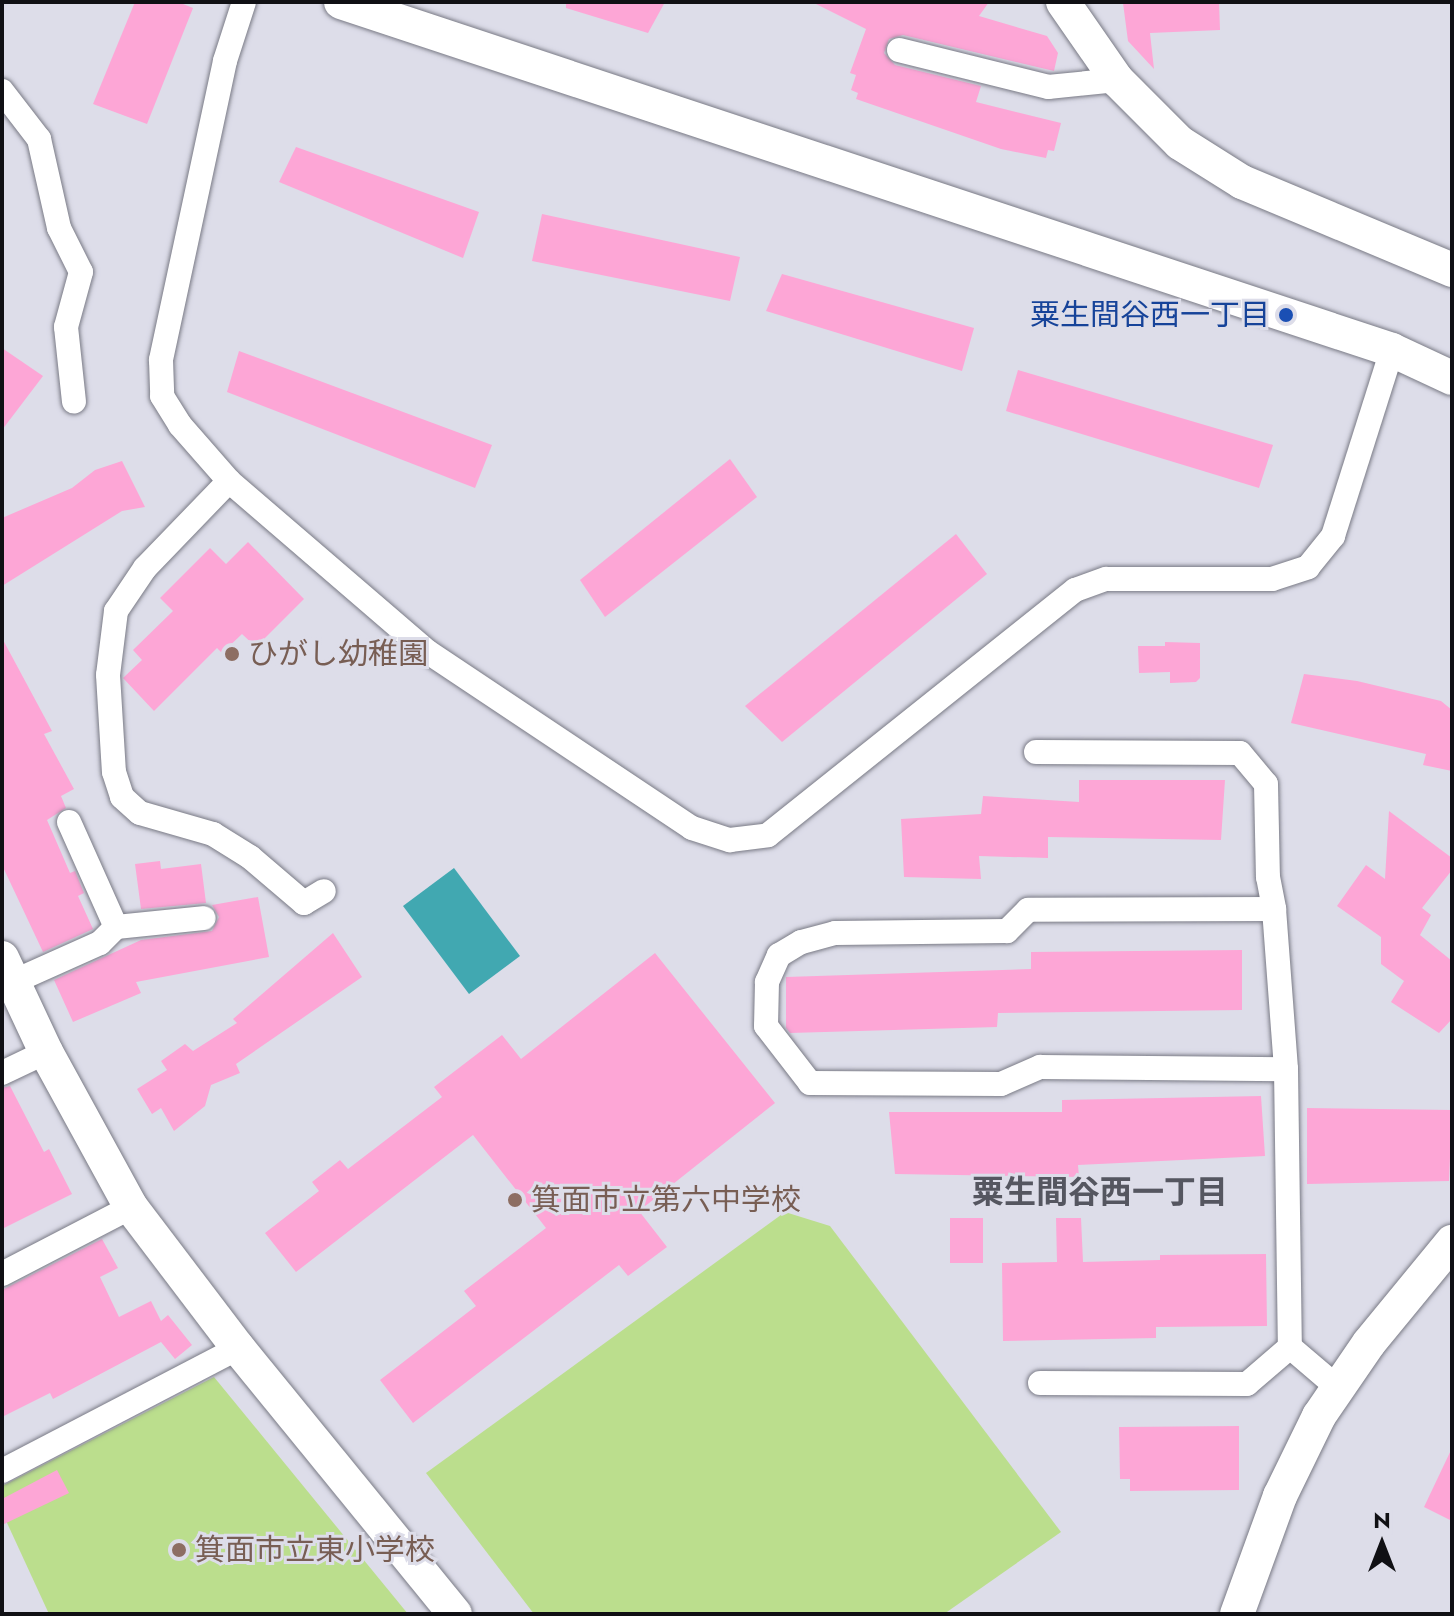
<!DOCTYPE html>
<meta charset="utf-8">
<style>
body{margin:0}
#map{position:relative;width:1454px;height:1616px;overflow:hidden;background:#dddde9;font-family:Jost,"Noto Sans JP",sans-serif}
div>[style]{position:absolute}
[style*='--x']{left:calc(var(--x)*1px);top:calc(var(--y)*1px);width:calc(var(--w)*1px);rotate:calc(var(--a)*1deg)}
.green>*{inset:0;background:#bbde8d}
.water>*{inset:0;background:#41a8b1}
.building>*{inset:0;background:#fda6d6}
.roads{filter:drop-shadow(0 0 2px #797a85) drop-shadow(0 0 2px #797a85)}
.street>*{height:24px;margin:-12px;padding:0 12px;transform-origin:12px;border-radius:12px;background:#fff}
.secondary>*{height:34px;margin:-17px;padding:0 17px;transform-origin:17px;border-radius:17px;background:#fff}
.dots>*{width:22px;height:22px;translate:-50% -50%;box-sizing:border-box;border:4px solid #dddde9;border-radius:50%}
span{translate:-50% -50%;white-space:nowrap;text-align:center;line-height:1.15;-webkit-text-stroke:6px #dddde9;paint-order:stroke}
.transit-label{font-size:30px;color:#164399}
.right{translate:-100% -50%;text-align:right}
.education-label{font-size:30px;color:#785e54}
.left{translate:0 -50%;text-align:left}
.neighbourhood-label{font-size:32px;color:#555660;font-weight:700}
.frame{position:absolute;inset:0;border:4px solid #101014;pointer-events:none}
.north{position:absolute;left:1342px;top:1504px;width:80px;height:80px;-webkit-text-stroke:6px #dddde9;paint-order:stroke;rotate:0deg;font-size:22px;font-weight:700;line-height:32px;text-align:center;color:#101014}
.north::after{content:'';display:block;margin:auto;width:28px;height:36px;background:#101014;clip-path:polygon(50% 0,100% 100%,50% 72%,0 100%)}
</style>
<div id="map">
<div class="green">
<i style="clip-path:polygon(785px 1212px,830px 1226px,1061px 1532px,944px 1614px,534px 1614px,426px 1473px)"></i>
<i style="clip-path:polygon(214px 1377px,408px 1614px,49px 1614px,2px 1512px,2px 1486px)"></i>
</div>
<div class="water">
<i style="clip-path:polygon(454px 868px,520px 956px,469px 994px,403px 906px)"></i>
</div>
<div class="building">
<i style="clip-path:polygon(135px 2px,178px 2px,193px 8px,147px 124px,93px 104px)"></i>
<i style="clip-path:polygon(566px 2px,665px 2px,648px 33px,566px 8px)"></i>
<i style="clip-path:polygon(812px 2px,989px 2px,979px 16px,1047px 36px,1058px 53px,1054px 71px,903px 35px,889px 39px,884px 53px,895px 65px,981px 86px,976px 102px,1061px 123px,1054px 151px,1048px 150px,1046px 158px,1001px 149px,856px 99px,858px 93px,851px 90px,856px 75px,850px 73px,866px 29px)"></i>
<i style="clip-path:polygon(1155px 2px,1219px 2px,1220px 30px,1150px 33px,1154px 69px,1128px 41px,1123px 3px)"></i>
<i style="clip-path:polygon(296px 147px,479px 212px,463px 258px,279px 182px)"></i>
<i style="clip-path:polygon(542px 214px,740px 257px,730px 301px,532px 261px)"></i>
<i style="clip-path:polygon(782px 274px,974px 328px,962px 371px,766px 311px)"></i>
<i style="clip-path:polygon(2px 348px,43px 376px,2px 430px)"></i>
<i style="clip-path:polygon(239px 351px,492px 445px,475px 488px,227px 392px)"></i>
<i style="clip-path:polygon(1018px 370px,1273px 445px,1259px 488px,1006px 411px)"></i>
<i style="clip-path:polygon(730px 459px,757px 497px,605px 617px,580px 580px)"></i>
<i style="clip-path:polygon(122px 461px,145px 507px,122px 511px,2px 586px,2px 518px,72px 488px,95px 470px)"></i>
<i style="clip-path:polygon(956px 534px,987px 574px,782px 742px,745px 706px)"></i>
<i style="clip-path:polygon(248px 542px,304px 599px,256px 647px,242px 634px,222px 653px,217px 648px,154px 711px,123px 678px,142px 660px,133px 650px,173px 611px,160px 598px,210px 548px,226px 564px)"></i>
<i style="clip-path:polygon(2px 638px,52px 731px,44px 734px,74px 789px,61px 796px,66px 808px,47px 820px,70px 873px,75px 871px,84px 893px,78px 896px,93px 929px,43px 952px,2px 865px)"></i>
<i style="clip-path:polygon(1165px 642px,1200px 643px,1200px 678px,1196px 682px,1170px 683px,1170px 672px,1139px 673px,1138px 646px,1165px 646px)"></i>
<i style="clip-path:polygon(1304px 674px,1357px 681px,1441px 701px,1452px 710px,1452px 771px,1423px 765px,1426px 754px,1291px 723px)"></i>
<i style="clip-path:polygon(1079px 780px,1225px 780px,1221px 840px,1048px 837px,1048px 858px,979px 856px,981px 879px,904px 877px,901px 819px,981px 814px,983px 796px,1079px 802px)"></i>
<i style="clip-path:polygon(1389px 811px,1452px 858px,1452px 870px,1422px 908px,1431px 915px,1420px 935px,1452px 961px,1452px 1019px,1439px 1033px,1391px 1002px,1404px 981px,1381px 964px,1381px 937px,1337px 906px,1366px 865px,1385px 879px)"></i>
<i style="clip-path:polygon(160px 861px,161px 869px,201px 864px,206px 903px,141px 909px,135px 864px)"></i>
<i style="clip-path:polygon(258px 897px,269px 957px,136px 982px,141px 993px,73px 1022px,54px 980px,141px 940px,212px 931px,219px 917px,212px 905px)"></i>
<i style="clip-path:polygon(333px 933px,362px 977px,236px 1064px,240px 1073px,211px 1085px,205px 1106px,174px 1131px,161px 1108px,152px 1114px,137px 1089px,167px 1070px,161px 1061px,185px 1044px,193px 1051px,237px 1023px,233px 1019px)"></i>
<i style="clip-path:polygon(1242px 950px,1242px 1010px,998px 1013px,997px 1027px,790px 1033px,786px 1028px,786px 977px,1031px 969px,1031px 952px)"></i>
<i style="clip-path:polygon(655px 953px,775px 1103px,639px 1211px,667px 1247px,628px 1276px,619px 1265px,413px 1423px,380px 1380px,476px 1306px,464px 1291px,546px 1228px,473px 1135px,296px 1272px,265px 1233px,319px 1191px,312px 1182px,340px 1160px,348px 1169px,442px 1097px,434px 1087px,502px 1035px,521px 1059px)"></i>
<i style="clip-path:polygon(10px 1086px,44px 1152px,49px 1149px,72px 1194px,2px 1229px,2px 1088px)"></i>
<i style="clip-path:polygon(1261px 1096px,1265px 1156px,1078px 1165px,1079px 1177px,895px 1174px,889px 1112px,1062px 1112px,1062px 1100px)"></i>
<i style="clip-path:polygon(1307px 1108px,1452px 1110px,1449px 1181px,1307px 1184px)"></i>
<i style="clip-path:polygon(950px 1218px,983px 1218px,983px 1263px,950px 1263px)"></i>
<i style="clip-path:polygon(1056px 1218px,1081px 1218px,1083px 1262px,1160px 1260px,1160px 1255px,1266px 1254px,1267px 1326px,1156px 1327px,1156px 1338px,1003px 1341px,1002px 1263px,1057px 1262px)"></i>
<i style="clip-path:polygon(102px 1239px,118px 1268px,100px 1277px,119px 1317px,151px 1301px,161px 1321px,168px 1315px,192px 1345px,175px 1359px,161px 1342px,53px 1399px,50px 1393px,2px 1417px,2px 1290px)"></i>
<i style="clip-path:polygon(1239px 1426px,1239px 1490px,1130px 1491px,1130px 1479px,1120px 1479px,1119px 1427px)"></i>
<i style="clip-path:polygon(1452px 1448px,1452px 1521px,1424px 1507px)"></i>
<i style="clip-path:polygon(57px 1470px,69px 1493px,2px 1525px,2px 1499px)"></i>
</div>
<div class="roads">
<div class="street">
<i style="--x:244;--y:2;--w:62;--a:107.9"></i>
<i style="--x:225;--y:61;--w:306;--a:102.1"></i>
<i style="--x:161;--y:360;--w:36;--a:88"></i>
<i style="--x:162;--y:396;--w:34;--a:58"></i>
<i style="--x:180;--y:425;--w:74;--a:48.8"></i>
<i style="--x:229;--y:481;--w:262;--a:40.7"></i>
<i style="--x:428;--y:652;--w:317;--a:33.7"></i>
<i style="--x:692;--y:828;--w:40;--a:18"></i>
<i style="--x:730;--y:840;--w:38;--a:-7"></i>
<i style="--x:768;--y:835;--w:393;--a:-38.6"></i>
<i style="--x:1075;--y:590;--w:33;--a:-20"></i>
<i style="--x:1106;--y:579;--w:166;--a:0"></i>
<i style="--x:1272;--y:579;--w:38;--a:-18"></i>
<i style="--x:1308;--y:567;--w:40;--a:-51"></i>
<i style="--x:1333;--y:536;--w:195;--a:-72.4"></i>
<i style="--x:899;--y:50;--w:154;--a:13.9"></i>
<i style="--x:1048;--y:87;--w:69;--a:-5.8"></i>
<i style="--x:2;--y:91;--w:61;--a:52.4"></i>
<i style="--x:39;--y:139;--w:91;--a:77.3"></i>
<i style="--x:59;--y:228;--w:49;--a:63.4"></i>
<i style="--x:81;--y:272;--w:57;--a:105.3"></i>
<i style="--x:66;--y:327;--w:75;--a:83.9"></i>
<i style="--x:229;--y:481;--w:121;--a:134"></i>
<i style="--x:145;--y:568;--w:52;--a:124"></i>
<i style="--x:116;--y:611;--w:64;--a:97.1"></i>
<i style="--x:108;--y:675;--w:97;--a:86.5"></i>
<i style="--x:114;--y:772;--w:26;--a:72"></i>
<i style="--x:122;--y:797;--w:24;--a:42"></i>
<i style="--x:140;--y:813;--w:76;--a:16"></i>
<i style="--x:213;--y:834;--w:44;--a:31.9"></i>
<i style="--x:250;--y:857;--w:71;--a:40.4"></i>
<i style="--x:304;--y:903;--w:23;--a:-31"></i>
<i style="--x:1036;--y:752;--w:204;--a:0.3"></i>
<i style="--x:1240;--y:753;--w:40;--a:50"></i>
<i style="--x:1266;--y:784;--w:93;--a:88.8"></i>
<i style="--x:1268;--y:877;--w:33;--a:79"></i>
<i style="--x:1274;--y:909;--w:160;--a:85.7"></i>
<i style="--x:1286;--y:1069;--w:278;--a:89.2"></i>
<i style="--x:69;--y:822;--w:115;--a:65.9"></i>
<i style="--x:1274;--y:909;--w:246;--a:179.8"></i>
<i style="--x:1028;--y:910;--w:30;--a:135"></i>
<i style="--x:1007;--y:931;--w:172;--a:179.3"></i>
<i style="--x:835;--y:933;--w:35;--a:165"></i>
<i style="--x:801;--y:942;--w:26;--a:149"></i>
<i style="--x:779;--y:955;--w:30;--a:114"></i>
<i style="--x:767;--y:982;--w:44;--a:91.3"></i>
<i style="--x:766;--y:1026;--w:72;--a:52.3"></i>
<i style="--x:810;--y:1083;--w:191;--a:0.3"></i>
<i style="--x:1001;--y:1084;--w:43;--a:-23.6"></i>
<i style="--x:1040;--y:1067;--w:246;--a:0.5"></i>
<i style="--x:15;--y:981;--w:93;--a:-24.1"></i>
<i style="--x:100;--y:943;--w:23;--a:-45"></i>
<i style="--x:116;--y:927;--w:88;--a:-5.8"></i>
<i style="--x:2;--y:1073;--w:49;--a:-25.5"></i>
<i style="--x:2;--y:1274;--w:145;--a:-27.4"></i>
<i style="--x:1040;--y:1383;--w:207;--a:0.3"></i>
<i style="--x:1247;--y:1384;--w:57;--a:-40.7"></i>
<i style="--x:1290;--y:1347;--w:63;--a:40.5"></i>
<i style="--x:2;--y:1471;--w:266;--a:-27.5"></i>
</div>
<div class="secondary">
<i style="--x:341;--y:2;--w:1107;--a:18.32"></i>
<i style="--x:1392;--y:350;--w:66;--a:25"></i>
<i style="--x:1063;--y:2;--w:95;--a:55.3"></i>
<i style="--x:1117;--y:80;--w:89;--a:45"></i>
<i style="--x:1180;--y:143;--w:73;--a:32.2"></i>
<i style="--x:1242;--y:182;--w:228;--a:22.7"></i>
<i style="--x:2;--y:958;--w:104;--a:64.9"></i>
<i style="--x:46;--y:1052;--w:177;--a:61.3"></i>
<i style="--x:131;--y:1207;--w:177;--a:52.8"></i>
<i style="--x:238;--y:1348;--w:343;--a:50.8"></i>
<i style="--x:1237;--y:1614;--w:126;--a:-70"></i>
<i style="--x:1280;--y:1496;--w:89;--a:-64"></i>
<i style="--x:1319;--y:1416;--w:88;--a:-55.6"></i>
<i style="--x:1369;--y:1343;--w:131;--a:-50.6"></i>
</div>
</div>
<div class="dots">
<i style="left:1286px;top:315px;background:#1a4fb4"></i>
<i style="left:232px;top:654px;background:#8d6e63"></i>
<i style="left:515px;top:1200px;background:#8d6e63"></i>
<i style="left:179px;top:1550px;background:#8d6e63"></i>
</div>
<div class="transit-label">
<span class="right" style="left:1270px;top:315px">粟生間谷西一丁目</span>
</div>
<div class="education-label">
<span class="left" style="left:248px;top:654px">ひがし幼稚園</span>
<span class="left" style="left:531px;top:1200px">箕面市立第六中学校</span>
<span class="left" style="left:195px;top:1550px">箕面市立東小学校</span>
</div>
<div class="neighbourhood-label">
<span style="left:1100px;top:1192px">粟生間谷西一丁目</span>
</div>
<div class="frame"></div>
<div class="north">N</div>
</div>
